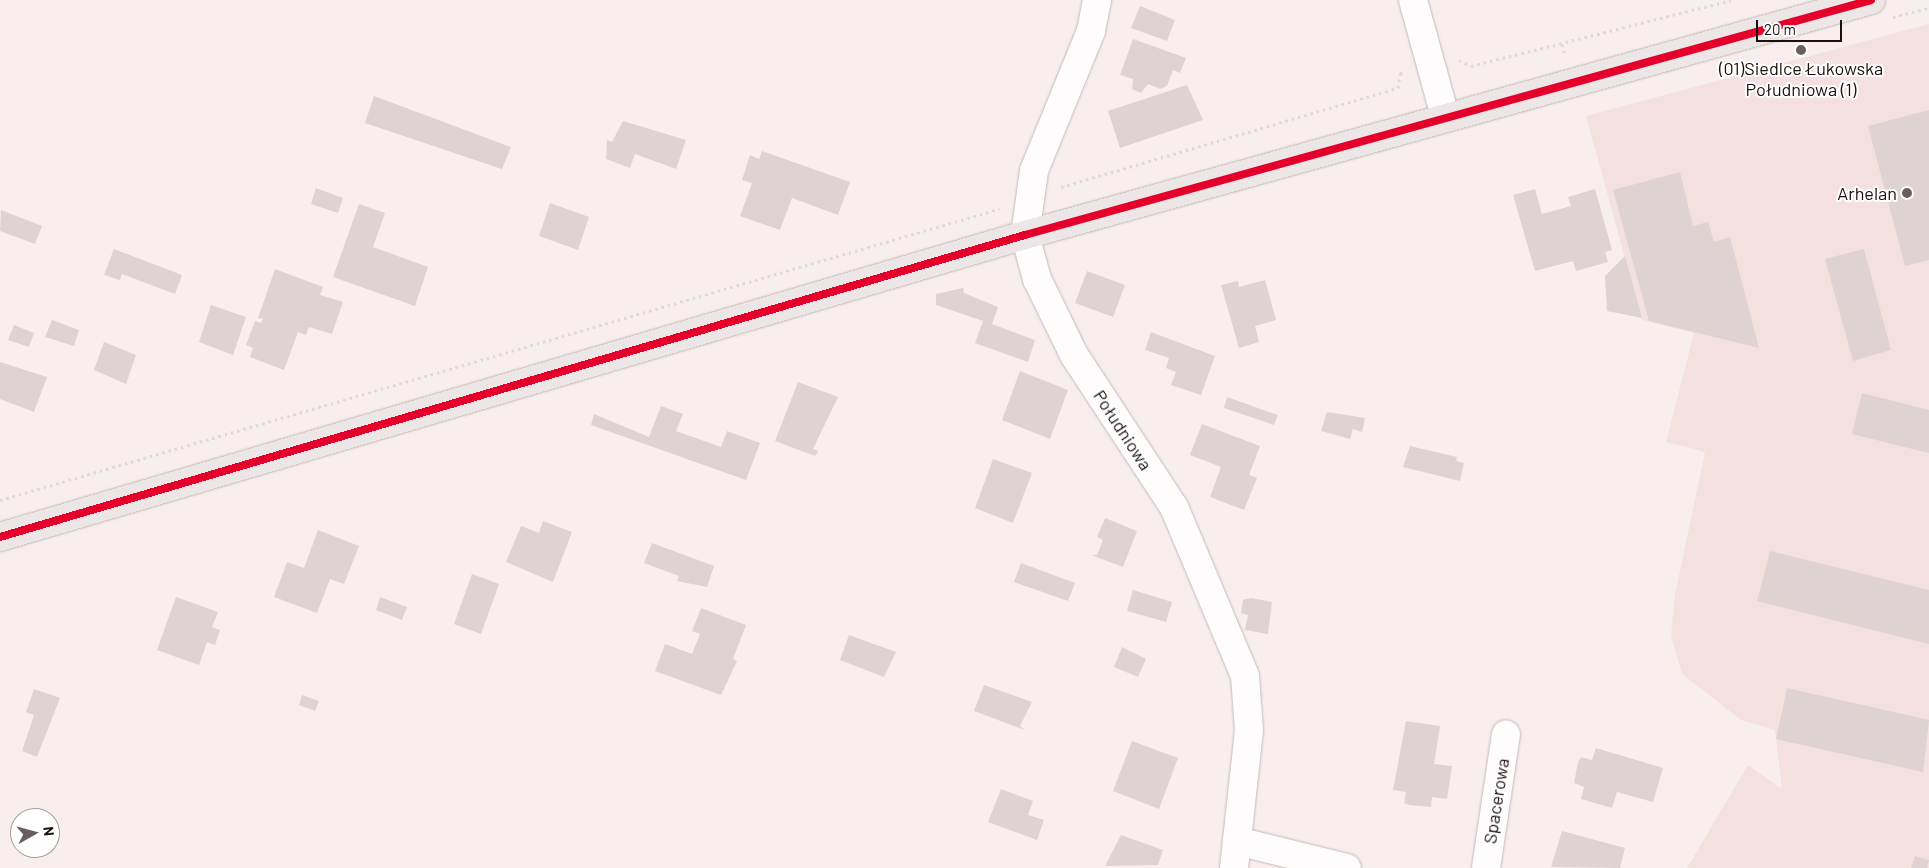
<!DOCTYPE html>
<meta charset="utf-8">
<style>
body{margin:0}
#map{position:relative;width:1929px;height:868px;overflow:hidden;background:#f8eeee;font-family:Barlow,sans-serif}
div>[style]{position:absolute}
[style*='--x']{left:calc(var(--x)*1px);top:calc(var(--y)*1px);width:calc(var(--w)*1px);rotate:calc(var(--a)*1deg)}
.built>*{inset:0;background:#f5e0e0}
.building>*{inset:0;background:#dfd2d2}
.path>*{height:3px;margin-top:-1.5px;transform-origin:0;background:repeating-linear-gradient(90deg,#dddada 0 2.5px,transparent 0 6.5px)}
.roads{filter:drop-shadow(0 0 1px #c4b9b9) drop-shadow(0 0 1px #c4b9b9)}
.minor>*{height:28px;margin:-14px;padding:0 14px;transform-origin:14px;border-radius:14px;background:#fefcfc}
.major>*{height:28px;margin:-14px;padding:0 14px;transform-origin:14px;border-radius:14px;background:#ede6e6}
.bus-1>*{height:8px;margin:-4px;padding:0 4px;transform-origin:4px;border-radius:4px;background:#e4002b}
.dots>*{width:14px;height:14px;translate:-50% -50%;box-sizing:border-box;border:2px solid #fff;border-radius:50%}
span{translate:-50% -50%;white-space:nowrap;text-align:center;line-height:1.15;-webkit-text-stroke:4px #fff;paint-order:stroke}
.poi-label{font-size:18px;color:#1c0f0f}
.right{translate:-100% -50%;text-align:right}
.street-label{font-size:18px;color:#1c0f0f}
.north{position:absolute;left:10px;top:808px;width:50px;height:50px;box-sizing:border-box;background:#fff;border:1px solid #a49f9f;border-radius:50%;rotate:83deg;font-size:14px;font-weight:700;line-height:20px;text-align:center;color:#1c0f0f}
.north::after{content:'';display:block;margin:auto;width:18px;height:22px;background:#695d5d;clip-path:polygon(50% 0,100% 100%,50% 72%,0 100%)}
.scale{position:absolute;left:1756px;top:20px;width:86px;height:22px;box-sizing:border-box;border:2px solid #1c0f0f;border-top:0;padding-left:6px;font-size:15px;line-height:18px;white-space:nowrap;color:#1c0f0f;-webkit-text-stroke:4px #fff;paint-order:stroke}
</style>
<div id="map">
<div class="built">
<i style="clip-path:polygon(1929px 24px,1929px 868px,1687px 868px,1748px 765px,1782px 789px,1775px 730px,1741px 720px,1682px 674px,1671px 636px,1675px 595px,1705px 452px,1666px 442px,1694px 333px,1642px 320px,1586px 116px)"></i>
</div>
<div class="building">
<i style="clip-path:polygon(1140px 6px,1175px 20px,1167px 41px,1131px 28px)"></i>
<i style="clip-path:polygon(1133px 39px,1186px 58px,1180px 73px,1173px 70px,1167px 86px,1160px 89px,1148px 84px,1141px 93px,1132px 89px,1133px 79px,1120px 75px)"></i>
<i style="clip-path:polygon(1187px 85px,1203px 120px,1120px 148px,1108px 111px)"></i>
<i style="clip-path:polygon(374px 96px,511px 147px,502px 169px,365px 123px)"></i>
<i style="clip-path:polygon(1929px 110px,1929px 260px,1905px 266px,1868px 126px)"></i>
<i style="clip-path:polygon(623px 121px,686px 140px,676px 169px,635px 154px,630px 168px,606px 159px,607px 140px,612px 142px)"></i>
<i style="clip-path:polygon(762px 151px,850px 182px,838px 215px,792px 198px,780px 230px,740px 216px,752px 183px,742px 180px,750px 155px,759px 159px)"></i>
<i style="clip-path:polygon(1680px 172px,1693px 226px,1708px 222px,1714px 242px,1730px 237px,1759px 348px,1649px 321px,1613px 190px)"></i>
<i style="clip-path:polygon(316px 188px,343px 198px,338px 213px,311px 204px)"></i>
<i style="clip-path:polygon(1535px 189px,1542px 214px,1571px 206px,1568px 197px,1595px 189px,1612px 250px,1605px 252px,1608px 262px,1576px 271px,1573px 261px,1535px 271px,1513px 195px)"></i>
<i style="clip-path:polygon(550px 203px,589px 217px,578px 250px,539px 236px)"></i>
<i style="clip-path:polygon(359px 204px,385px 213px,373px 247px,428px 267px,415px 306px,333px 277px)"></i>
<i style="clip-path:polygon(1px 210px,42px 226px,35px 244px,0 231px)"></i>
<i style="clip-path:polygon(114px 249px,182px 275px,175px 294px,122px 274px,120px 280px,104px 275px)"></i>
<i style="clip-path:polygon(1864px 249px,1891px 350px,1853px 361px,1825px 259px)"></i>
<i style="clip-path:polygon(1625px 256px,1642px 318px,1607px 311px,1605px 276px)"></i>
<i style="clip-path:polygon(275px 269px,323px 287px,320px 295px,343px 302px,332px 334px,309px 327px,306px 335px,298px 332px,284px 370px,250px 357px,253px 348px,246px 345px,255px 321px,261px 323px,263px 319px,258px 318px)"></i>
<i style="clip-path:polygon(1087px 271px,1125px 285px,1113px 317px,1075px 303px)"></i>
<i style="clip-path:polygon(1265px 280px,1276px 320px,1255px 326px,1259px 342px,1239px 348px,1221px 285px,1238px 281px,1239px 287px)"></i>
<i style="clip-path:polygon(963px 288px,964px 293px,998px 307px,992px 324px,1035px 340px,1028px 362px,975px 343px,983px 321px,936px 305px,936px 294px)"></i>
<i style="clip-path:polygon(211px 305px,246px 317px,233px 355px,199px 342px)"></i>
<i style="clip-path:polygon(52px 320px,79px 330px,74px 346px,45px 337px)"></i>
<i style="clip-path:polygon(14px 325px,34px 333px,29px 347px,8px 340px)"></i>
<i style="clip-path:polygon(1151px 332px,1215px 356px,1201px 395px,1171px 385px,1176px 372px,1166px 368px,1169px 358px,1145px 350px)"></i>
<i style="clip-path:polygon(104px 342px,136px 355px,126px 384px,94px 370px)"></i>
<i style="clip-path:polygon(0 362px,47px 377px,34px 412px,0 399px)"></i>
<i style="clip-path:polygon(1020px 371px,1068px 390px,1050px 439px,1002px 420px)"></i>
<i style="clip-path:polygon(798px 382px,838px 397px,813px 449px,818px 451px,815px 456px,775px 441px)"></i>
<i style="clip-path:polygon(1862px 393px,1929px 410px,1929px 453px,1852px 434px)"></i>
<i style="clip-path:polygon(1227px 397px,1278px 415px,1274px 425px,1224px 408px)"></i>
<i style="clip-path:polygon(661px 406px,683px 414px,676px 431px,721px 447px,727px 431px,760px 443px,746px 480px,591px 425px,594px 414px,649px 437px)"></i>
<i style="clip-path:polygon(1327px 412px,1365px 418px,1362px 432px,1353px 429px,1350px 439px,1321px 431px)"></i>
<i style="clip-path:polygon(1202px 424px,1260px 446px,1249px 475px,1257px 478px,1244px 510px,1210px 497px,1221px 467px,1190px 455px)"></i>
<i style="clip-path:polygon(1410px 446px,1457px 457px,1456px 461px,1464px 463px,1460px 481px,1403px 467px)"></i>
<i style="clip-path:polygon(993px 459px,1032px 473px,1013px 523px,975px 508px)"></i>
<i style="clip-path:polygon(1105px 518px,1137px 531px,1123px 567px,1091px 555px,1097px 555px,1103px 540px,1097px 537px)"></i>
<i style="clip-path:polygon(543px 521px,572px 532px,553px 582px,506px 562px,521px 526px,539px 533px)"></i>
<i style="clip-path:polygon(318px 530px,359px 546px,344px 584px,330px 579px,317px 613px,274px 597px,287px 562px,304px 568px)"></i>
<i style="clip-path:polygon(652px 543px,714px 566px,707px 587px,677px 581px,679px 576px,644px 563px)"></i>
<i style="clip-path:polygon(1770px 551px,1929px 590px,1929px 644px,1757px 601px)"></i>
<i style="clip-path:polygon(1021px 563px,1075px 583px,1068px 601px,1014px 582px)"></i>
<i style="clip-path:polygon(472px 574px,499px 584px,481px 634px,454px 624px)"></i>
<i style="clip-path:polygon(1133px 590px,1172px 602px,1166px 622px,1127px 611px)"></i>
<i style="clip-path:polygon(176px 597px,218px 612px,212px 627px,220px 630px,215px 645px,207px 642px,199px 665px,157px 650px)"></i>
<i style="clip-path:polygon(380px 597px,407px 607px,402px 620px,376px 610px)"></i>
<i style="clip-path:polygon(1251px 598px,1272px 602px,1268px 634px,1245px 630px,1248px 615px,1241px 613px,1243px 600px)"></i>
<i style="clip-path:polygon(701px 608px,746px 625px,733px 659px,737px 661px,721px 695px,655px 671px,665px 644px,692px 654px,700px 634px,692px 631px)"></i>
<i style="clip-path:polygon(849px 635px,896px 652px,884px 677px,840px 660px)"></i>
<i style="clip-path:polygon(1122px 647px,1146px 659px,1138px 677px,1114px 667px)"></i>
<i style="clip-path:polygon(984px 685px,1032px 702px,1020px 726px,1025px 730px,974px 711px)"></i>
<i style="clip-path:polygon(1787px 688px,1929px 720px,1923px 772px,1776px 739px)"></i>
<i style="clip-path:polygon(34px 689px,60px 698px,37px 757px,22px 751px,34px 715px,26px 712px)"></i>
<i style="clip-path:polygon(302px 695px,319px 701px,315px 711px,299px 705px)"></i>
<i style="clip-path:polygon(1406px 721px,1440px 726px,1434px 764px,1452px 766px,1447px 799px,1432px 797px,1431px 807px,1409px 805px,1404px 803px,1406px 792px,1393px 790px)"></i>
<i style="clip-path:polygon(1132px 741px,1178px 758px,1159px 809px,1113px 791px)"></i>
<i style="clip-path:polygon(1596px 748px,1663px 768px,1653px 802px,1617px 792px,1612px 808px,1581px 799px,1584px 787px,1574px 783px,1578px 762px,1581px 757px,1592px 760px)"></i>
<i style="clip-path:polygon(1001px 789px,1033px 801px,1028px 815px,1044px 820px,1037px 840px,988px 822px)"></i>
<i style="clip-path:polygon(1562px 831px,1625px 848px,1620px 868px,1551px 867px)"></i>
<i style="clip-path:polygon(1121px 835px,1163px 850px,1158px 865px,1105px 866px)"></i>
<i style="clip-path:polygon(1915px 856px,1929px 860px,1927px 868px,1911px 868px)"></i>
</div>
<div class="path">
<i style="--x:1893;--y:17;--w:37;--a:-14"></i>
<i style="--x:1562;--y:44;--w:11;--a:75"></i>
<i style="--x:1459;--y:60;--w:13;--a:27"></i>
<i style="--x:1471;--y:66;--w:268;--a:-14.2"></i>
<i style="--x:1061;--y:187;--w:351;--a:-16.4"></i>
<i style="--x:1398;--y:88;--w:15;--a:-82"></i>
<i style="--x:1400;--y:73;--w:5;--a:-11"></i>
<i style="--x:0;--y:500;--w:1041;--a:-16.24"></i>
</div>
<div class="roads">
<div class="minor">
<i style="--x:1097;--y:0;--w:32;--a:101"></i>
<i style="--x:1091;--y:31;--w:151;--a:112.2"></i>
<i style="--x:1034;--y:171;--w:65;--a:98"></i>
<i style="--x:1025;--y:235;--w:46;--a:74.7"></i>
<i style="--x:1037;--y:279;--w:85;--a:64"></i>
<i style="--x:1074;--y:355;--w:182;--a:56.7"></i>
<i style="--x:1174;--y:507;--w:183;--a:67.2"></i>
<i style="--x:1245;--y:676;--w:54;--a:85.8"></i>
<i style="--x:1249;--y:730;--w:139;--a:96.2"></i>
<i style="--x:1413;--y:0;--w:120;--a:74.6"></i>
<i style="--x:1237;--y:841;--w:113;--a:13.8"></i>
<i style="--x:1486;--y:868;--w:135;--a:-81.5"></i>
</div>
<div class="major">
<i style="--x:0;--y:537;--w:1069;--a:-16.42"></i>
<i style="--x:1025;--y:235;--w:878;--a:-15.52"></i>
</div>
</div>
<div class="bus-1">
<i style="--x:0;--y:537;--w:1069;--a:-16.42"></i>
<i style="--x:1025;--y:235;--w:878;--a:-15.52"></i>
</div>
<div class="dots">
<i style="left:1801px;top:50px;background:#695d5d"></i>
<i style="left:1907px;top:193px;background:#695d5d"></i>
</div>
<div class="poi-label">
<span style="left:1801px;top:79px">(01)Siedlce Łukowska<br>Południowa (1)</span>
<span class="right" style="left:1897px;top:193px">Arhelan</span>
</div>
<div class="street-label">
<span style="left:1123px;top:430px;rotate:57deg">Południowa</span>
<span style="left:1496px;top:801px;rotate:-81deg">Spacerowa</span>
</div>
<div class="north">N</div>
<div class="scale">20 m</div>
</div>
